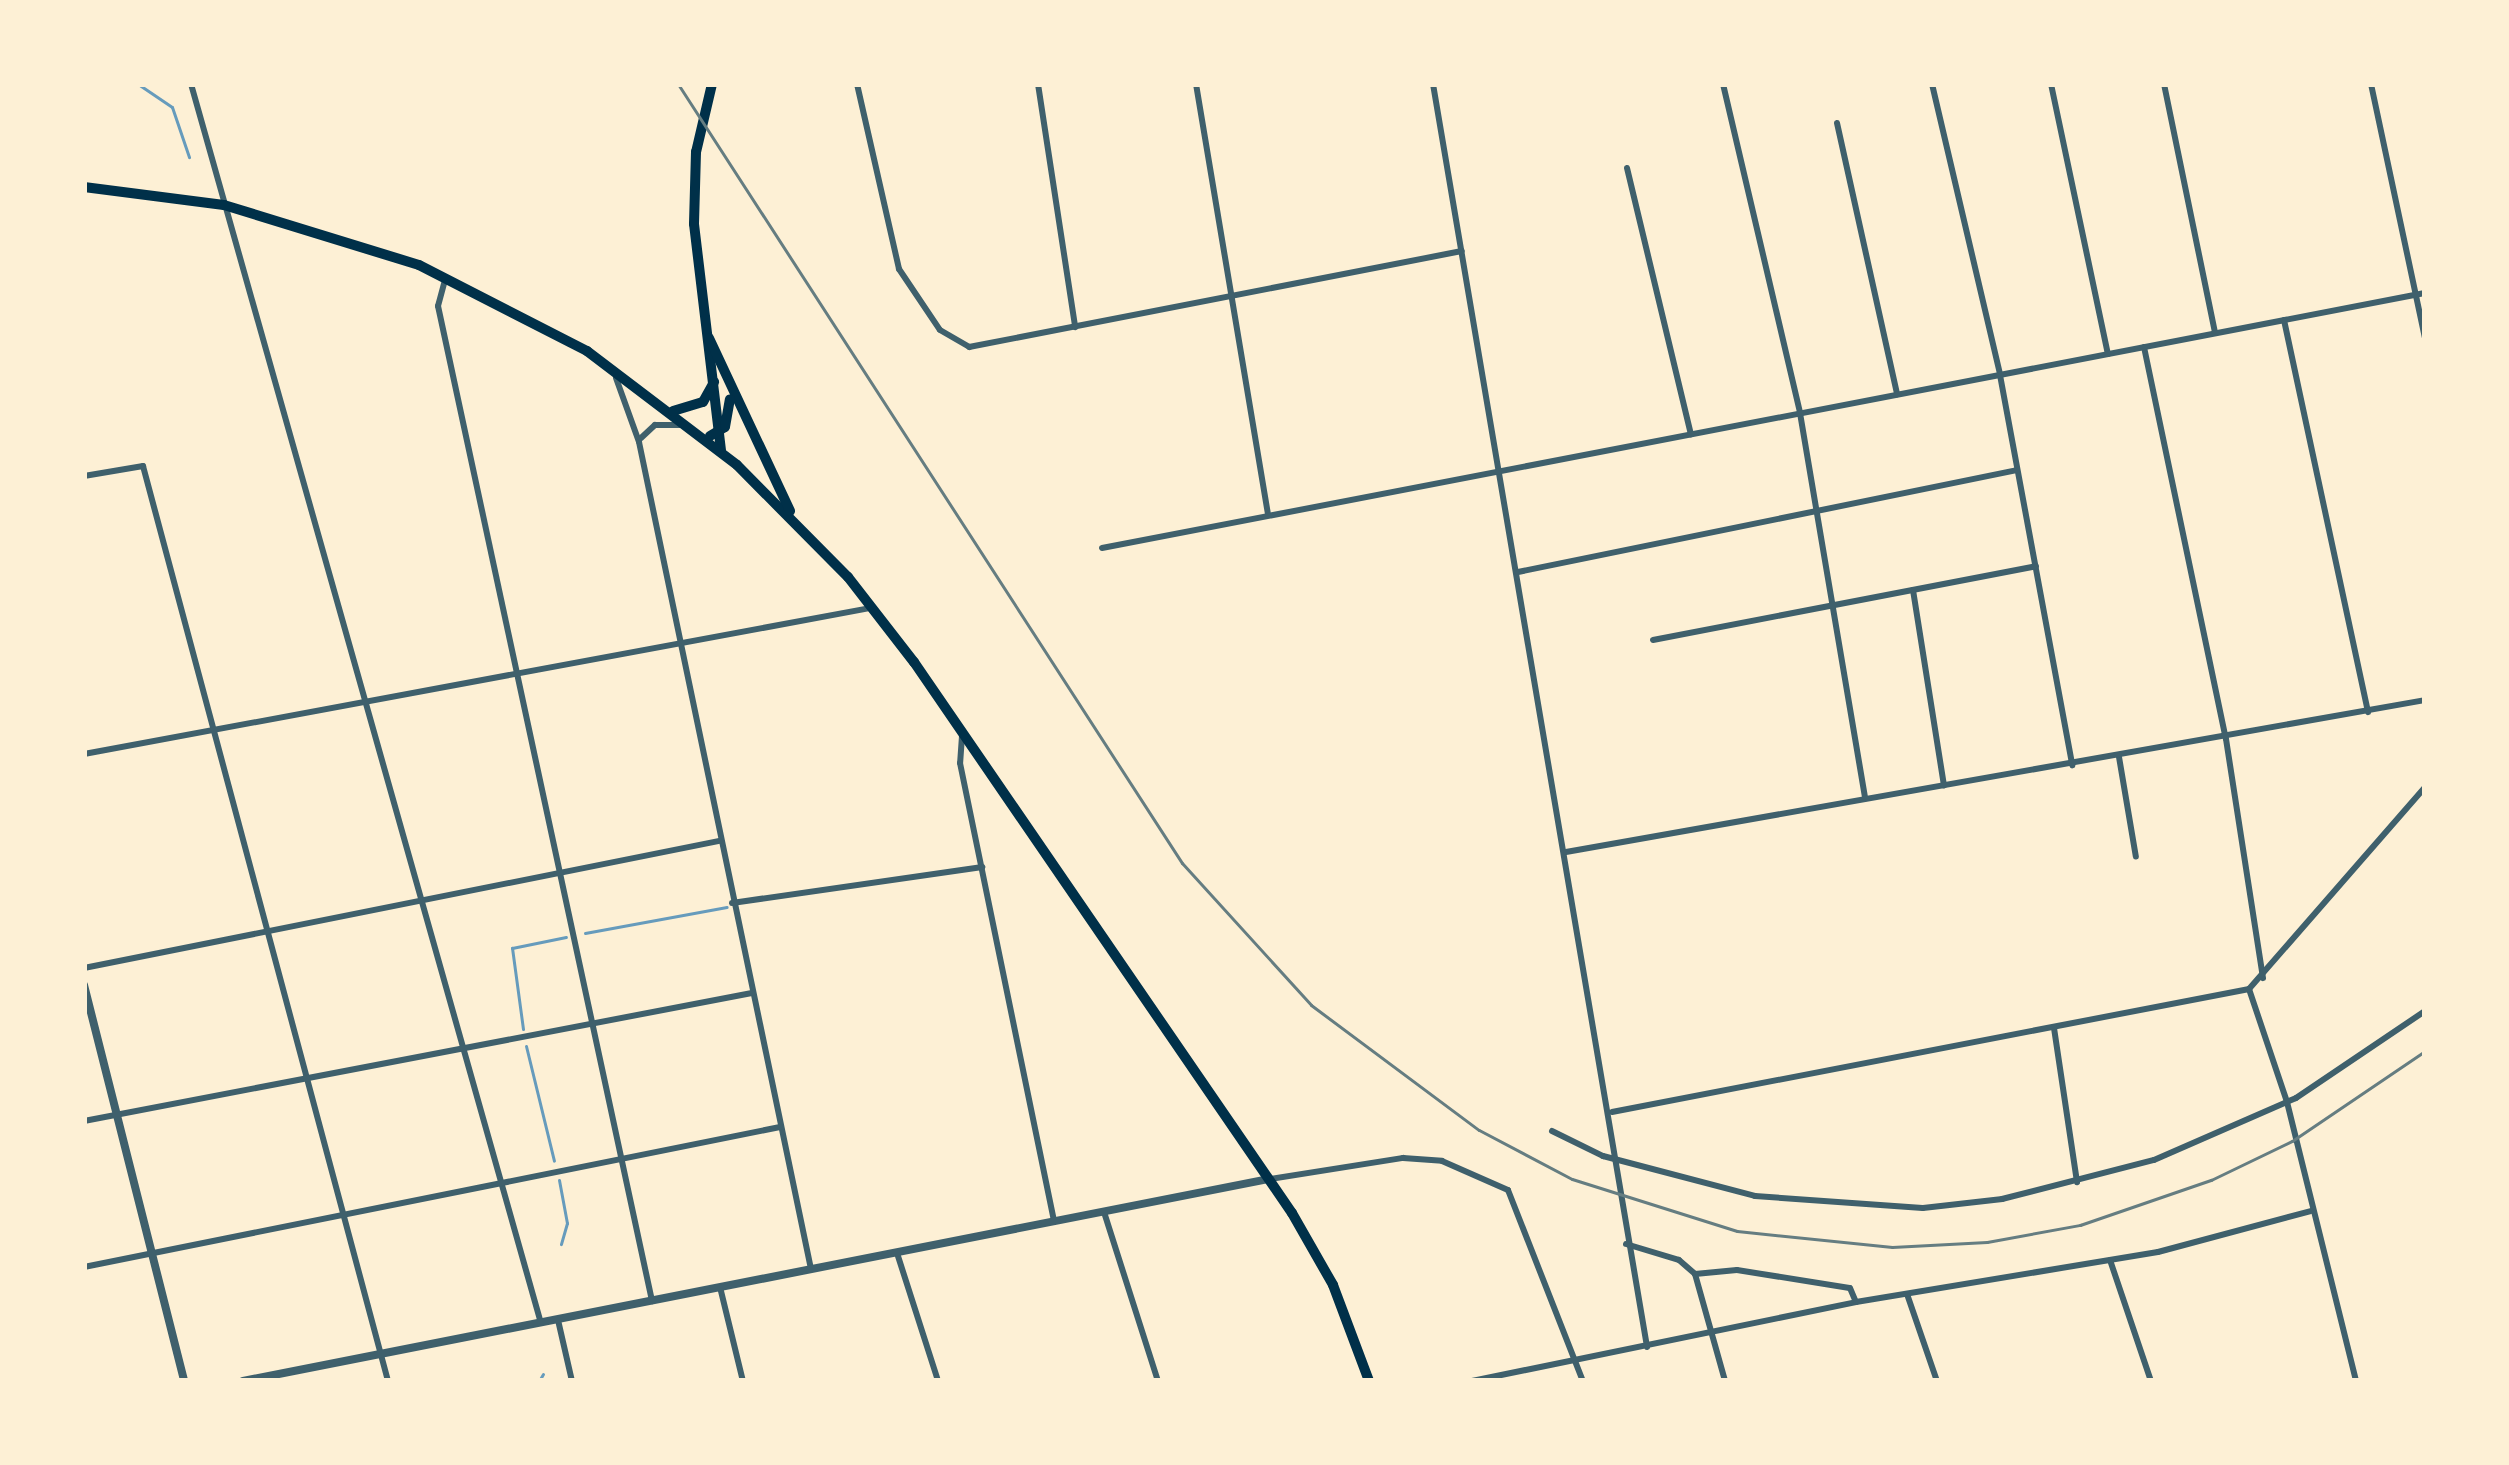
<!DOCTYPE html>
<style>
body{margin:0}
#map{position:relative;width:2509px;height:1465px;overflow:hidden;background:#fdf0d5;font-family:"Noto Sans",sans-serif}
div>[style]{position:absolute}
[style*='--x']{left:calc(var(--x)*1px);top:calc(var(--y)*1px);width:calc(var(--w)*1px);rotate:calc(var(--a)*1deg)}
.stream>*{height:3px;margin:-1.5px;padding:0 1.5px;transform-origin:1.5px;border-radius:1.5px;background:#669bbc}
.minor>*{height:6px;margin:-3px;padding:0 3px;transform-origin:3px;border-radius:3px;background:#3f606c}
.tertiary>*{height:8px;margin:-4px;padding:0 4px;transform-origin:4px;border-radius:4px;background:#3f606c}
.primary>*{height:10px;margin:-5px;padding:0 5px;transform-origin:5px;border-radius:5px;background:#003049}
.rail>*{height:3px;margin:-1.5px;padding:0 1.5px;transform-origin:1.5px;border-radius:1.5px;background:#657d81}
span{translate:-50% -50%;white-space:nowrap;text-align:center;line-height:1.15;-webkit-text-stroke:10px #fdf0d5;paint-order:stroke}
.frame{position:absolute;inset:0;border:87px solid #fdf0d5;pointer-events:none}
</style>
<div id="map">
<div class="stream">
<i style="--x:138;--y:84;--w:41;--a:34.1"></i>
<i style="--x:172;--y:107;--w:53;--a:71.2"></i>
<i style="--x:585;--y:933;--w:144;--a:-10.4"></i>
<i style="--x:523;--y:1029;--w:82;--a:-97.7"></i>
<i style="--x:512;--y:948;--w:55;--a:-11.5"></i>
<i style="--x:526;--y:1046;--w:118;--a:76.3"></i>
<i style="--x:559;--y:1180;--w:44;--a:79.5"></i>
<i style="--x:567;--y:1223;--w:22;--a:106"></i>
<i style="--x:539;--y:1381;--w:8;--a:-60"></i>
</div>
<div class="minor">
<i style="--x:191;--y:84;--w:1287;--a:74.23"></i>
<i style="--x:857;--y:84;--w:190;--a:77.2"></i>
<i style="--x:899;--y:269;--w:73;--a:56.1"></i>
<i style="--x:940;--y:330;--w:34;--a:30"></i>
<i style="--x:969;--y:347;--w:502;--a:-11.02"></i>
<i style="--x:1038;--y:84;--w:246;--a:81.3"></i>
<i style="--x:1196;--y:84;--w:437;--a:80.5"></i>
<i style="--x:1433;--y:84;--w:1281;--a:80.38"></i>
<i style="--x:1723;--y:84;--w:338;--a:76.8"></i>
<i style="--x:1800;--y:413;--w:391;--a:80.4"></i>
<i style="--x:1932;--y:84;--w:299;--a:76.8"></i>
<i style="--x:2000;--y:375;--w:397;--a:79.5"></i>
<i style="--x:2051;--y:84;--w:276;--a:78.1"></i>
<i style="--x:2164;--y:84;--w:254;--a:78.4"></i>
<i style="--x:2371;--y:84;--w:261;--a:78"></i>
<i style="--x:1837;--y:123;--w:278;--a:77.5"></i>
<i style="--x:1627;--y:168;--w:274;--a:76.5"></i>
<i style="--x:445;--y:280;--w:27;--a:105"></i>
<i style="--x:438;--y:306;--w:1018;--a:77.86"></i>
<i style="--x:2284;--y:320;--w:401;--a:77.9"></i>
<i style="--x:2144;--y:347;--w:400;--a:78.2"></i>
<i style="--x:2226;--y:739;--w:242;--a:81.2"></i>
<i style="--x:616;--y:378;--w:68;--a:70.2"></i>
<i style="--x:639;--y:442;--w:845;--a:78.25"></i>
<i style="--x:641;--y:438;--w:19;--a:-43"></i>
<i style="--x:655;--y:425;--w:26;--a:0"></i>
<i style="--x:84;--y:476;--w:60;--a:-9.6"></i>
<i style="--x:143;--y:466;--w:947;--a:75.01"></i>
<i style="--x:1102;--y:548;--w:1347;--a:-10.91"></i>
<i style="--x:1518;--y:572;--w:509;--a:-11.55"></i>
<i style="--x:1913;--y:590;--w:198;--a:81"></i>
<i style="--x:1653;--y:640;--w:390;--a:-10.9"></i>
<i style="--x:962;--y:736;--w:27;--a:94"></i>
<i style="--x:960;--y:763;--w:468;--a:78.4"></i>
<i style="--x:84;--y:754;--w:799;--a:-10.52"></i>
<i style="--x:2119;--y:757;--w:101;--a:80.4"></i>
<i style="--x:1566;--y:852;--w:872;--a:-10.03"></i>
<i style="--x:732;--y:903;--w:253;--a:-8.2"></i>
<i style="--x:84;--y:968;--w:648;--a:-11.31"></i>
<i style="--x:2249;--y:989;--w:119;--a:71.4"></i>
<i style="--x:2287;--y:1102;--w:287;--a:76.1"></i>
<i style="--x:2054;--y:1028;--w:156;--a:81.5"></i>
<i style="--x:1612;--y:1112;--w:649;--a:-10.93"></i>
<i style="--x:2249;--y:989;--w:268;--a:-48.9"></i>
<i style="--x:84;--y:1121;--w:680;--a:-10.85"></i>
<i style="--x:1552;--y:1131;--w:57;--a:26.1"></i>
<i style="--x:1603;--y:1156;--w:157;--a:14.7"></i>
<i style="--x:1755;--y:1196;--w:168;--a:4.1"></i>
<i style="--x:1923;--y:1208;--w:80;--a:-6.5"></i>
<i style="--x:2002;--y:1199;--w:157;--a:-14.4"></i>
<i style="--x:2154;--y:1160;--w:155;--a:-23.6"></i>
<i style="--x:2296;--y:1098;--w:156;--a:-34"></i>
<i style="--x:1270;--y:1179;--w:135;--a:-9"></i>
<i style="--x:1403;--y:1158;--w:39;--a:4"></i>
<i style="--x:1442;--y:1161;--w:72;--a:23.7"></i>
<i style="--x:1508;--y:1190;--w:205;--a:68.6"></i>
<i style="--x:1104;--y:1212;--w:177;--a:72.3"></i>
<i style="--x:1626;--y:1244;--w:55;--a:16.8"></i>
<i style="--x:1679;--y:1260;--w:21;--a:41"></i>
<i style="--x:1695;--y:1274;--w:42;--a:-5.4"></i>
<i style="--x:1737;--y:1270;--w:114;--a:9.1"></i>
<i style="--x:1850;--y:1288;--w:15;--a:67"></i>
<i style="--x:897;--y:1253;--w:134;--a:72.2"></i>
<i style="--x:2110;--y:1260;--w:128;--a:71.3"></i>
<i style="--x:84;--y:1267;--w:710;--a:-11.37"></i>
<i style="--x:1695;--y:1274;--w:111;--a:74.3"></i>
<i style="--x:720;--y:1287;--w:97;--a:76.3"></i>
<i style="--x:1907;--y:1294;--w:92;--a:71"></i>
<i style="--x:558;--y:1320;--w:63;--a:77.1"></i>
<i style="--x:1472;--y:1381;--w:392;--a:-11.6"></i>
<i style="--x:1856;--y:1302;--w:306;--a:-9.4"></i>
<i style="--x:2158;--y:1252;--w:158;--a:-15"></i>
</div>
<div class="tertiary">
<i style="--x:84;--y:985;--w:408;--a:75.8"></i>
<i style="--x:243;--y:1381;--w:1046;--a:-11.14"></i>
</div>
<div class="primary">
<i style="--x:712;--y:84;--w:70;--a:103.2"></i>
<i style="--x:696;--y:152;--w:72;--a:91.6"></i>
<i style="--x:694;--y:224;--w:228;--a:83.2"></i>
<i style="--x:84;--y:187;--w:141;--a:7.3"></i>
<i style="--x:224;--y:205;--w:204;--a:17.1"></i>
<i style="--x:419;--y:265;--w:189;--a:27.1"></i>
<i style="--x:587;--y:351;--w:188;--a:37.2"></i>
<i style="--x:737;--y:465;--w:158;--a:45.3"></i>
<i style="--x:848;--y:577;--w:108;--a:52.2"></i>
<i style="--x:914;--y:662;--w:668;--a:55.55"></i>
<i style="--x:1292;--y:1213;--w:83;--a:60.3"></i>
<i style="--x:1333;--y:1285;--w:103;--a:69.4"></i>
<i style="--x:709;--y:338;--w:191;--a:64.9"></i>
<i style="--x:673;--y:411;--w:31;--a:-17"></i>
<i style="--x:703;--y:402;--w:23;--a:-61"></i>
<i style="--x:710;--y:436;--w:17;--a:-31"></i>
<i style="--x:725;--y:427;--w:28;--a:-80"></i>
</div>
<div class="rail">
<i style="--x:678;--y:84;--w:928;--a:57.1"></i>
<i style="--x:1182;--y:863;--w:192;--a:47.7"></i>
<i style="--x:1311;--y:1005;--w:209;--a:36.7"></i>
<i style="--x:1479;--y:1130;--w:105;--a:27.8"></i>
<i style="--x:1572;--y:1179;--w:173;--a:17.5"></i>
<i style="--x:1737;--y:1231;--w:156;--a:5.9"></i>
<i style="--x:1892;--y:1247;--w:95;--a:-3"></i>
<i style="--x:1987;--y:1242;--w:95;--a:-10.4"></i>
<i style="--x:2080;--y:1225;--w:139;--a:-19"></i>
<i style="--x:2211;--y:1180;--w:90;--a:-25.7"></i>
<i style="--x:2292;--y:1141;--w:161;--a:-34.1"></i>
</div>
<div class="frame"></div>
</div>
